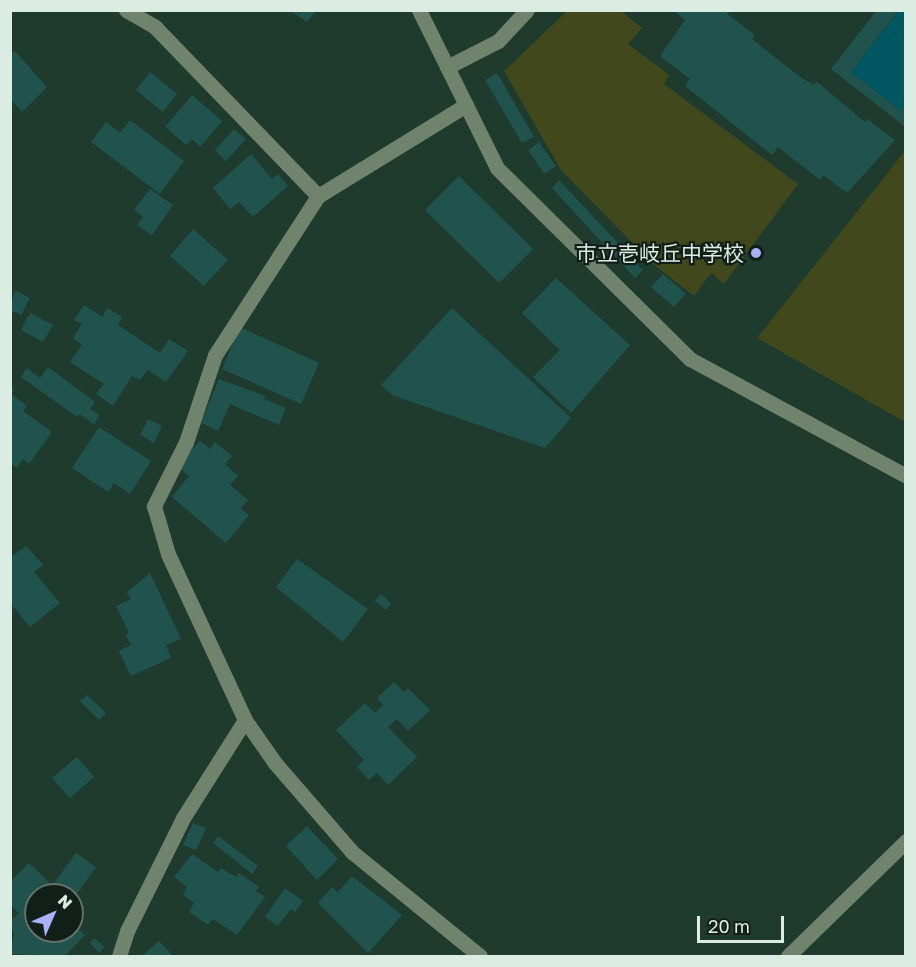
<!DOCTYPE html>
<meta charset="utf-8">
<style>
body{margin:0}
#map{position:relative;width:916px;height:967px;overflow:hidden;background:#1e3b2e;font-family:"Golos Text","Noto Sans JP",sans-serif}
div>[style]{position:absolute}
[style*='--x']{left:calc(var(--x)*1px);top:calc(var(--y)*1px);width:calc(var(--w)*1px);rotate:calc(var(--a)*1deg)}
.green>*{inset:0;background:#41491c}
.water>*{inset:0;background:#005762}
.building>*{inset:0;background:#20534e}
.minor>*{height:15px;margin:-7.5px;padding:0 7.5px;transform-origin:7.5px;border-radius:7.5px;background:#70836d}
.dots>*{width:16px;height:16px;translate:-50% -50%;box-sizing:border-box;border:3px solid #121f19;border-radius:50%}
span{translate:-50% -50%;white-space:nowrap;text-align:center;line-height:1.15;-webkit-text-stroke:4.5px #121f19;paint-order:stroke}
.poi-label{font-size:21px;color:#dbece3}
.right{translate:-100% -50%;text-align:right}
.frame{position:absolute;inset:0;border:12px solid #dbece3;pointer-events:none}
.north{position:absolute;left:24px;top:883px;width:60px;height:60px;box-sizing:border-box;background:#121f19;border:2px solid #62716a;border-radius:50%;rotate:45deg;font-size:16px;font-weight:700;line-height:24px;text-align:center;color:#dbece3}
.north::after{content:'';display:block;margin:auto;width:21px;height:27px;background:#a7b1fc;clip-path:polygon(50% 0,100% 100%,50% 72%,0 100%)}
.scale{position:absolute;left:697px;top:916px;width:87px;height:27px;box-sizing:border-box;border:3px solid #dbece3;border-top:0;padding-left:8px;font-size:18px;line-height:21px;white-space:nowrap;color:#dbece3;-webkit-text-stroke:4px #121f19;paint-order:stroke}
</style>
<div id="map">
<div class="green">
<i style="clip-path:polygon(567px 11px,621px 11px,642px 28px,628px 44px,669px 75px,664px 84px,798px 184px,724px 284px,711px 273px,694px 296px,653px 264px,561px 170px,504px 71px)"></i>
<i style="clip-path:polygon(905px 151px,905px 422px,757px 338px)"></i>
</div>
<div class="water">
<i style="clip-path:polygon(899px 11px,905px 11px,906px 105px,901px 111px,851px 72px)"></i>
</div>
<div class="building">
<i style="clip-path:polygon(290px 10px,316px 10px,307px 22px)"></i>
<i style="clip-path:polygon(673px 10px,729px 10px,727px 14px,755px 35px,752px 39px,800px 77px,814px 85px,816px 81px,865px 122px,867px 119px,895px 140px,847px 193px,823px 175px,820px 180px,778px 147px,772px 155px,685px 86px,690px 79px,660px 56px,685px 20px)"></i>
<i style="clip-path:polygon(877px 10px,899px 10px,851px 72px,901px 111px,906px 105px,904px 126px,831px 69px)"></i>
<i style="clip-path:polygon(15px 51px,47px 87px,22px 112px,10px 99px,10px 54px)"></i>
<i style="clip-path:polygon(150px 72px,177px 94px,163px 112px,136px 90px)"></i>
<i style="clip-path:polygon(497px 73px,534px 137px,522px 143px,485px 80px)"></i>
<i style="clip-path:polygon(192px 95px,222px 121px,200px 147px,192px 139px,186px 145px,165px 127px)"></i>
<i style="clip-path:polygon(130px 120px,184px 161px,160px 194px,91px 142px,106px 122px,120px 133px)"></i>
<i style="clip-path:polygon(234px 129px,246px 139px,226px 161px,215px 150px)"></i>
<i style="clip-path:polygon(539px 142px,556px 166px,544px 174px,528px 150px)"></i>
<i style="clip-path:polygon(251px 154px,272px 179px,278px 174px,288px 186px,253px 217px,239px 202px,230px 209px,213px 188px)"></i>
<i style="clip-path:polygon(459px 176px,533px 249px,499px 283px,425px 210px)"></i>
<i style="clip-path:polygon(559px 180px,643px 270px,635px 278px,552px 188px)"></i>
<i style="clip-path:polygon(150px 189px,173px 205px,152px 235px,137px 225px,143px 217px,134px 210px)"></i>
<i style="clip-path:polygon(193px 229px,228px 260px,204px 286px,170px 256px)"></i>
<i style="clip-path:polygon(663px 274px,686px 294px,674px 307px,651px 287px)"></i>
<i style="clip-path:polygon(556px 278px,630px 345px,571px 413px,533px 377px,560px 350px,522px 313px)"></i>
<i style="clip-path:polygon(15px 290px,30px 298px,21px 315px,10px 310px)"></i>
<i style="clip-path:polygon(84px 305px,102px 317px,108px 308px,122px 317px,118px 325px,160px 353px,169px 339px,188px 351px,166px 382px,148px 370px,140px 380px,132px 376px,113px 406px,96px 394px,104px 384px,70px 362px,82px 345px,73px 338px,82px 324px,74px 320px)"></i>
<i style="clip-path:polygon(452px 308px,571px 418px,545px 448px,392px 395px,381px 385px)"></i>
<i style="clip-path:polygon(30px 313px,53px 325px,43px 342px,21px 330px)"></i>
<i style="clip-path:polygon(240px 327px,319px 363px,301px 404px,222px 369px)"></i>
<i style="clip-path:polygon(48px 367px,95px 402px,90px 409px,99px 415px,94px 425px,80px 414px,77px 417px,21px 377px,27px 368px,40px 378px)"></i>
<i style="clip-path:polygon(219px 379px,266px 396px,264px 399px,286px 408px,279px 425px,230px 404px,218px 431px,201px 423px)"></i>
<i style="clip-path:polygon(10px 387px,14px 390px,11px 394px,27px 406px,23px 411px,52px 432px,29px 464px,23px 459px,17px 468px,10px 463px)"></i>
<i style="clip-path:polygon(148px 419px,162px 426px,154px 443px,140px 435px)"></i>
<i style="clip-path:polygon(99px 427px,151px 461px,130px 494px,114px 483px,108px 492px,72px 468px)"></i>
<i style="clip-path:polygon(200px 441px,210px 449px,215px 442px,232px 456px,225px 464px,238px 476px,230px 485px,248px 500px,241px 509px,249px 515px,226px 543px,172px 497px,189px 476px,177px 466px)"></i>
<i style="clip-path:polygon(26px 546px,43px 565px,34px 572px,60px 603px,30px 627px,10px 603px,10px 558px)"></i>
<i style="clip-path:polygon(297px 559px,368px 609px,343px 642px,276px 587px)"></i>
<i style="clip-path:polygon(150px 573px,181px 639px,166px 645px,171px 658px,131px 676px,119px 651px,131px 645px,126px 635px,129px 633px,116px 606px,131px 599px,127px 592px)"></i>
<i style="clip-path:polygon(381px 594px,391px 603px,386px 610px,375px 601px)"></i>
<i style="clip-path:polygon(394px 682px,404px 692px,408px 688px,430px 710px,408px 731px,397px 719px,388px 727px,417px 757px,388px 785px,377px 773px,369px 780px,357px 767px,364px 760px,336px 730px,365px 703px,375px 713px,383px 705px,377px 698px)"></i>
<i style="clip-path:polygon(87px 695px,106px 713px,99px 720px,80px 701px)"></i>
<i style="clip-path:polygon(77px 757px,94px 777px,70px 798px,52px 778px)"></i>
<i style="clip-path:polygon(193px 823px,206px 828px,196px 850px,183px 845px)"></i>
<i style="clip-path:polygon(307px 826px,338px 859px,317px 880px,286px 846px)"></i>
<i style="clip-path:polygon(218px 836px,258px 866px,252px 874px,213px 843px)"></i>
<i style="clip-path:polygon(76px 853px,96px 867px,74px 898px,54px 883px)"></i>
<i style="clip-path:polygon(192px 854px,218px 872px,221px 868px,236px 877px,239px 873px,259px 887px,256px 891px,265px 897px,237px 935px,213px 919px,208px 925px,189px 912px,194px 903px,183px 895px,187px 887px,174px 877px)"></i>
<i style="clip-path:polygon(29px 863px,54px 887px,47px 895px,36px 895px,36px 931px,72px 931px,72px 923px,85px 935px,65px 956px,10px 954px,14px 934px,10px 921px,19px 913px,10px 905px,10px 882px)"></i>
<i style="clip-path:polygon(352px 876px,402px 915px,368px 953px,318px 903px,332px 887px,338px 892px)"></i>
<i style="clip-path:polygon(285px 888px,303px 901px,295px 912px,291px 909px,278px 926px,265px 917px)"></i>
<i style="clip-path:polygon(94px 938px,105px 947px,99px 953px,90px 943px)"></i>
<i style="clip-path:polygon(159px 941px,173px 956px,142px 956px)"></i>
</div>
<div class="minor">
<i style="--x:126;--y:10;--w:34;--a:30"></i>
<i style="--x:155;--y:27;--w:235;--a:46"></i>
<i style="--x:419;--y:10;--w:176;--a:63.7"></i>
<i style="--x:497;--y:168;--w:272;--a:44.7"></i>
<i style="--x:690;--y:359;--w:246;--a:28.4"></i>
<i style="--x:447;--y:67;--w:57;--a:-27"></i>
<i style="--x:498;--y:41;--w:42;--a:-46.9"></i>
<i style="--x:466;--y:105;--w:174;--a:148.4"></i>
<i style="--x:318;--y:196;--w:189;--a:122.9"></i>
<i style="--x:215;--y:355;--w:92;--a:108.4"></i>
<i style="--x:186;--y:442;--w:72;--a:116.6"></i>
<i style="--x:154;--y:506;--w:50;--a:73.7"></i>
<i style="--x:168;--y:554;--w:183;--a:65.1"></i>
<i style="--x:245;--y:720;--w:52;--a:55.1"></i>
<i style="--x:275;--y:763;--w:118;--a:49.1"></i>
<i style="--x:352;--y:852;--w:165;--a:39.1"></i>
<i style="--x:119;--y:956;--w:26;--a:-72"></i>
<i style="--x:127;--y:931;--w:126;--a:-63.6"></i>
<i style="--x:183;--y:818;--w:116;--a:-57.7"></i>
<i style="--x:788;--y:956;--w:165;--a:-44.3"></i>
</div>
<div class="dots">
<i style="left:756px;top:253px;background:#a7b1fc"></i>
</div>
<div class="poi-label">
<span class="right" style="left:744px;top:253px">市立壱岐丘中学校</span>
</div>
<div class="frame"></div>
<div class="north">N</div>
<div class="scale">20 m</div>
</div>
